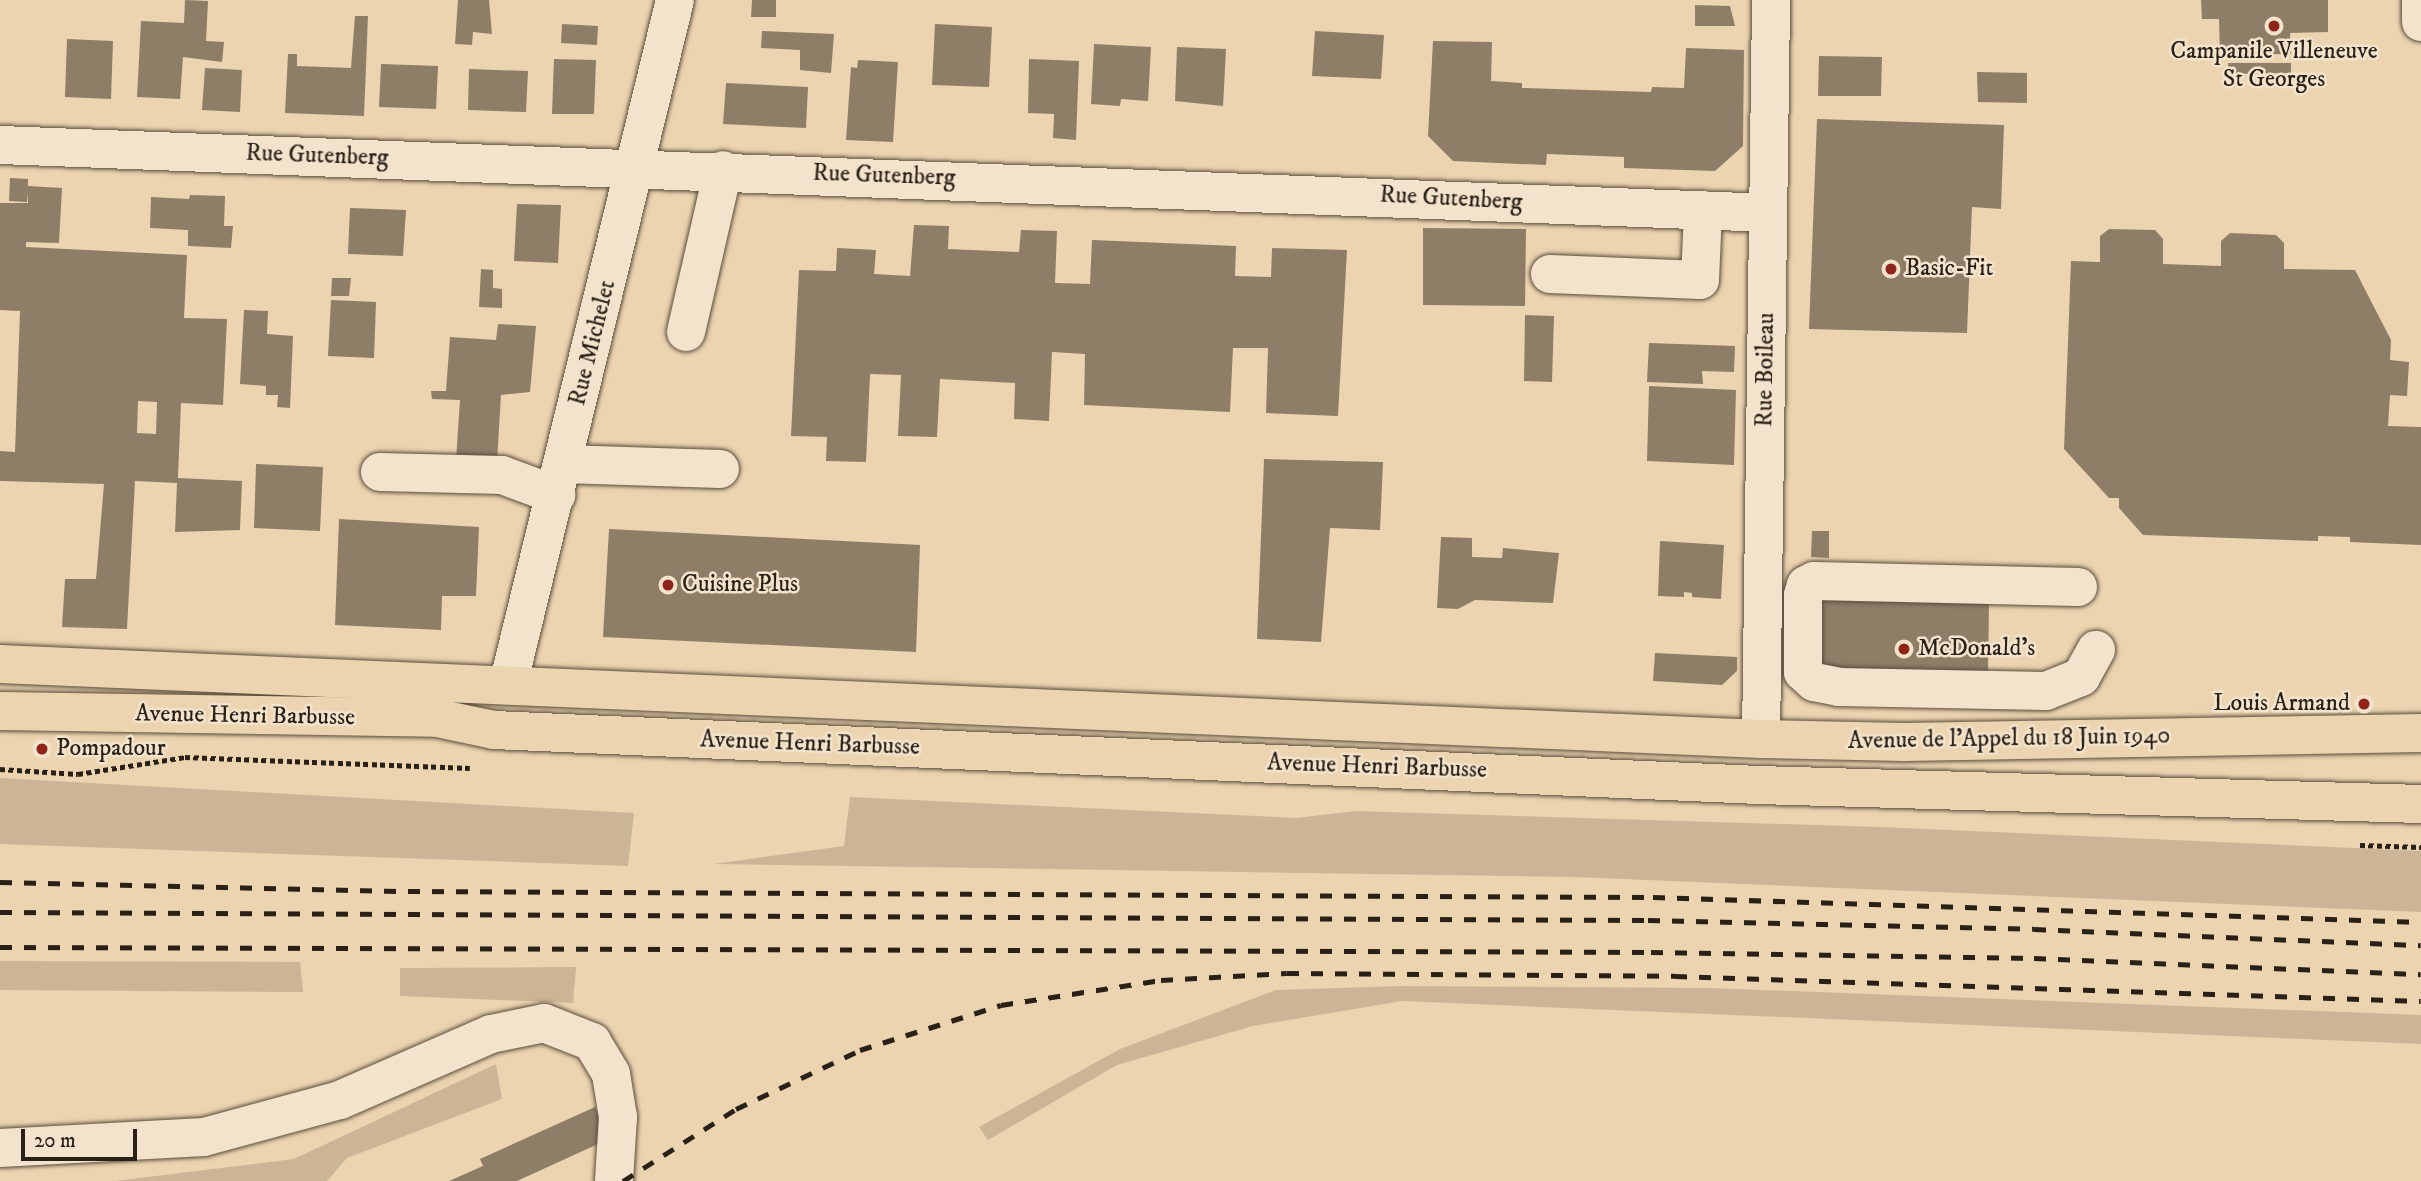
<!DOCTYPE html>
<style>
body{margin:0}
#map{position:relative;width:2421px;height:1181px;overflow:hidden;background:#ecd4b0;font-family:"IM FELL DW Pica",serif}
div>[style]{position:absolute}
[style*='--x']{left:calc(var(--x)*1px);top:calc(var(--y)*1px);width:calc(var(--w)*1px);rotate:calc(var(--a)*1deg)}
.green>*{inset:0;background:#cbb596}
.building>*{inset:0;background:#8e7e67}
.path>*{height:4.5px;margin-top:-2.25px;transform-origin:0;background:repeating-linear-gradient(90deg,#292017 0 5px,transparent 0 8.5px)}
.roads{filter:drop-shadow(0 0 2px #5a4d3d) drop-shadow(0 0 2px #5a4d3d)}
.minor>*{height:38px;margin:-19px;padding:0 19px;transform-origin:19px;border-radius:19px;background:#f3e3cc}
.major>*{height:38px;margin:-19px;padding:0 19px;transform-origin:19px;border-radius:19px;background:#ecd4b0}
.rail>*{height:5px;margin-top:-2.5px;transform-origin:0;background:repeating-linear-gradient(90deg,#292017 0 12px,transparent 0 24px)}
.dots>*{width:19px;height:19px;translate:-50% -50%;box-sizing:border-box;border:4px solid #f3e3cc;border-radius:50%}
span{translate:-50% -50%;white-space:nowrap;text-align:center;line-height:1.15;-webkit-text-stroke:5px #f3e3cc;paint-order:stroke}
.poi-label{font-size:24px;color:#292017}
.left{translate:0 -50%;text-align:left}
.right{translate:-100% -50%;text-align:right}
.street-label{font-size:24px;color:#292017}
.scale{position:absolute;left:21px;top:1129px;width:116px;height:32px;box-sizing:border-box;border:4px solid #292017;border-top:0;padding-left:9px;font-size:21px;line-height:24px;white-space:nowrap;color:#292017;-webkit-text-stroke:5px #f3e3cc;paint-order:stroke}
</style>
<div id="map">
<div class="green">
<i style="clip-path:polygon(0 778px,634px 813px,628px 866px,0 844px)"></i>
<i style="clip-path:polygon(850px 797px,1297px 818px,1355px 811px,1881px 827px,2421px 851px,2421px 912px,1575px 877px,714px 864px,844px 846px)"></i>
<i style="clip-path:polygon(0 961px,300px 962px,303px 992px,0 990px)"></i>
<i style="clip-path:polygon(576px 967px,573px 1003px,400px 996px,400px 968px)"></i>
<i style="clip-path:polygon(1400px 986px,1710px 988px,2421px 1015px,2421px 1044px,1402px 1001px,1253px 1026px,1117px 1065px,988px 1140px,979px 1127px,1120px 1049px,1276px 990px)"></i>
<i style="clip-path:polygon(496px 1064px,502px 1099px,347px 1158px,327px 1181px,115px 1181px,294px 1159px)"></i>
</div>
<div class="building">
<i style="clip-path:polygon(185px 0,208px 1px,206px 41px,224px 42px,222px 62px,183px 57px,180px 99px,137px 97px,141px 21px,184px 23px)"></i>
<i style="clip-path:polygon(458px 0,489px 0,492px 34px,473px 32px,472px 45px,455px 44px)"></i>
<i style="clip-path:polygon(752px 0,776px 0,776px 17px,751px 17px)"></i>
<i style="clip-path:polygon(2201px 0,2328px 0,2328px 32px,2290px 33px,2291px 54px,2220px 55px,2219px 19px,2202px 19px)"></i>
<i style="clip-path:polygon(1695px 5px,1730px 6px,1735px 26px,1695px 26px)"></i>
<i style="clip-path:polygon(355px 16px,368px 16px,364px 116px,285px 113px,288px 54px,297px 54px,297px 66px,351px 68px)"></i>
<i style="clip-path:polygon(562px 24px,598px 26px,597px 45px,561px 43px)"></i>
<i style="clip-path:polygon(935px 24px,992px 27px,989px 87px,932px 85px)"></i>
<i style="clip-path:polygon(762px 31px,834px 34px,831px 73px,800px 70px,800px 50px,761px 48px)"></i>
<i style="clip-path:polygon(1315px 31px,1384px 35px,1381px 79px,1312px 76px)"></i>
<i style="clip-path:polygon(67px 39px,113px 41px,111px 99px,65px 97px)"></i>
<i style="clip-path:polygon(1433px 41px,1492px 42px,1491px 81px,1522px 83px,1522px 88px,1651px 92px,1652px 87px,1684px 88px,1686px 48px,1744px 50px,1743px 146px,1715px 171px,1624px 168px,1624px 157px,1547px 154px,1546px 165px,1453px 161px,1428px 136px)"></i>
<i style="clip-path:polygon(1094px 44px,1151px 47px,1148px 101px,1121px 99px,1120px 106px,1091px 104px)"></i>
<i style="clip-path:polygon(1177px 47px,1226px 49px,1223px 106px,1175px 101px)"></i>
<i style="clip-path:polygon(1819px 56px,1882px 57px,1881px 96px,1818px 96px)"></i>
<i style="clip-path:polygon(554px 59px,596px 60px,594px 114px,552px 114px)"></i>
<i style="clip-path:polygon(1029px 59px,1079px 61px,1076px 140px,1053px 138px,1054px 114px,1028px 113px)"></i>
<i style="clip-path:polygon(858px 60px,898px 62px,893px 142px,846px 140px,851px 67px,857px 68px)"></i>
<i style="clip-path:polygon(2228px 63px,2291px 63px,2291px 73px,2229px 74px)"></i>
<i style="clip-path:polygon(381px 64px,438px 66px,436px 109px,379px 107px)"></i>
<i style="clip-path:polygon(205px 68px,242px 70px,240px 112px,202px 110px)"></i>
<i style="clip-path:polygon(469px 69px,528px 71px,526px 112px,468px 110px)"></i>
<i style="clip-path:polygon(1977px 72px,2027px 73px,2027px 103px,1978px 102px)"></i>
<i style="clip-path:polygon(726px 83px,808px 87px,806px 128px,723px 124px)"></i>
<i style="clip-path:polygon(1817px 119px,2004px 125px,2001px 209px,1972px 207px,1967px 333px,1809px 329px)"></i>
<i style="clip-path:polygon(evenodd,10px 178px,28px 179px,28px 186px,62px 188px,59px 243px,26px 242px,26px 247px,187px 255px,184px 318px,227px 319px,223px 405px,181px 403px,178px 478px,242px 481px,240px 530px,175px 532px,177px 483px,135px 481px,127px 629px,62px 627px,65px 579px,96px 579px,104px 484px,0 481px,0 451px,15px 452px,20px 311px,0 310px,0 203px,28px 203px,28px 193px,27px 202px,9px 201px,10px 178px,138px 401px,157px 402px,156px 434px,137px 433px,138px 401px)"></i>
<i style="clip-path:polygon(190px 195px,225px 196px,224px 226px,233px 226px,231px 248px,188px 246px,188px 230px,150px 228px,151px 197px,189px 199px)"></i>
<i style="clip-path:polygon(517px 204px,561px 205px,558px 263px,514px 261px)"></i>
<i style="clip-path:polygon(350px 208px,406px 210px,403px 256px,348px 254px)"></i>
<i style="clip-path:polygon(914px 225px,949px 226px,948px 249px,1019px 252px,1021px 230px,1057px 231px,1055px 283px,1090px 284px,1092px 240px,1236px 246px,1235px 276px,1271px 277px,1272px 248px,1347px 250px,1338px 416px,1266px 413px,1268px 348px,1233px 348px,1230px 412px,1084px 405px,1085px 354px,1052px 352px,1049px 421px,1014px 419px,1015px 383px,940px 379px,937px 437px,898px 436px,901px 375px,870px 374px,866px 462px,826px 461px,827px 437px,791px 436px,799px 270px,836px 271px,837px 248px,876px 250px,874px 274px,910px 276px)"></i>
<i style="clip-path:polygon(1423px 228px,1526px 229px,1525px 306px,1423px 305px)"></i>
<i style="clip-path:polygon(2109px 229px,2155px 230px,2163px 239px,2163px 264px,2221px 266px,2221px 241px,2230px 233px,2276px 235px,2284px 243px,2284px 269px,2355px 270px,2391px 340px,2390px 360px,2409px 362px,2407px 396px,2390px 395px,2388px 426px,2421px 427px,2421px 545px,2350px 542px,2350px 537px,2318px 536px,2318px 541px,2143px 535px,2119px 508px,2119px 498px,2109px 498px,2064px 449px,2071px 261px,2100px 262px,2100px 236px)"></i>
<i style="clip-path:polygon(481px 269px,493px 270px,493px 288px,502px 289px,502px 308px,479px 307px)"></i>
<i style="clip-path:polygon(332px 278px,351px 278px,349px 296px,331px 296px)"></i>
<i style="clip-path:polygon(331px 300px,376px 302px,374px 358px,328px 356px)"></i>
<i style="clip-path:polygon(244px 310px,268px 311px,267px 334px,293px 336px,290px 408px,277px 407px,278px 395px,266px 395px,266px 386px,240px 384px)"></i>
<i style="clip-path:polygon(1525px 315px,1554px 316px,1552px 382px,1524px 381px)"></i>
<i style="clip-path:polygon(498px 324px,536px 326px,530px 392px,501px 395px,497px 462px,456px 460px,460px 400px,432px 399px,431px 391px,446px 391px,450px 337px,496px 340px)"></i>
<i style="clip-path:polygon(1649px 343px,1735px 346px,1734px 372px,1702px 371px,1703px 384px,1647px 382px)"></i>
<i style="clip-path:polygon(1649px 386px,1736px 390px,1734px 465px,1647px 461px)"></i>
<i style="clip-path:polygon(1264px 459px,1383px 462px,1380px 530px,1330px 528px,1321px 642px,1257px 639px)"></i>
<i style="clip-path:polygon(256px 464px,323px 467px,320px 531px,254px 528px)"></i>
<i style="clip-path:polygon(339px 519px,479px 527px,476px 596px,442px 596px,441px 630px,335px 625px)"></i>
<i style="clip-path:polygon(609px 529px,920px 545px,916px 652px,603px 637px)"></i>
<i style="clip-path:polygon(1812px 531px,1829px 531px,1829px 558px,1811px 557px)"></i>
<i style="clip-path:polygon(1441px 537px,1472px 538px,1472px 557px,1502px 558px,1503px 548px,1559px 553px,1553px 603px,1475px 600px,1458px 609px,1437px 608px)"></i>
<i style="clip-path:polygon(1660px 541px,1724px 545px,1721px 599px,1692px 597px,1692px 593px,1684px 592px,1684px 597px,1658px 596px)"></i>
<i style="clip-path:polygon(1820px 599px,1989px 602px,1988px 673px,1819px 670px)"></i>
<i style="clip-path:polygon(1655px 653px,1737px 657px,1737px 671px,1722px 685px,1653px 681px)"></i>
<i style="clip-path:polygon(595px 1107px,609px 1139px,517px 1181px,449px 1181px,483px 1166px,480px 1159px)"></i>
</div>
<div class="path">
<i style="--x:0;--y:769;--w:78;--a:3.7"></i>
<i style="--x:78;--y:774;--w:108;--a:-9"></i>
<i style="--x:185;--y:757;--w:285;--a:2.2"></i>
<i style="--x:2360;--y:845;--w:61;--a:1.9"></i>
</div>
<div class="roads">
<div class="minor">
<i style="--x:2421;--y:0;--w:22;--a:90"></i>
<i style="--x:0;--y:145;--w:1769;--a:2.2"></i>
<i style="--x:1550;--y:274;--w:150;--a:2.3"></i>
<i style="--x:1700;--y:280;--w:70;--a:-87.5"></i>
<i style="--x:686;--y:332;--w:166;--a:-77.1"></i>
<i style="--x:563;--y:464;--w:157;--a:1.8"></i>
<i style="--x:380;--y:472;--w:122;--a:1.4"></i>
<i style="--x:502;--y:475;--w:58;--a:20.3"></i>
<i style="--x:2078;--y:587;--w:264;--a:-178.7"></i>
<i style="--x:1814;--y:581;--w:9;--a:153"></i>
<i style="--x:1806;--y:585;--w:10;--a:107"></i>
<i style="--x:1803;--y:595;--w:77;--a:90"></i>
<i style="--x:1803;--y:672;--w:15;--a:42"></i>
<i style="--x:1814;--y:682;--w:25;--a:11"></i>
<i style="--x:1839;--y:687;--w:207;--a:1.1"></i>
<i style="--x:2046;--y:691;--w:38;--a:-22"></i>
<i style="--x:2081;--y:677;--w:31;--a:-61"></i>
<i style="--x:508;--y:685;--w:705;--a:-76.3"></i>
<i style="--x:1761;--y:739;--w:739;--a:-89.22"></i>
<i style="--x:0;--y:1148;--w:204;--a:-3.1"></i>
<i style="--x:204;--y:1137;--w:141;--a:-15.2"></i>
<i style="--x:340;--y:1100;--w:165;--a:-23.6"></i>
<i style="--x:491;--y:1034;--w:54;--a:-11.7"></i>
<i style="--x:544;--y:1023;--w:52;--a:21.6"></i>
<i style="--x:592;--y:1042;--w:37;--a:59"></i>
<i style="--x:611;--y:1074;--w:44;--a:80.8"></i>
<i style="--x:618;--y:1117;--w:64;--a:93.6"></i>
</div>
<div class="major">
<i style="--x:0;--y:664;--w:1763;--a:2.44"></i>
<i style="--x:1761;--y:739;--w:143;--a:1.2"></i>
<i style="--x:1904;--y:742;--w:517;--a:-1"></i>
<i style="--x:0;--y:711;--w:437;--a:0.9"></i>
<i style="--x:437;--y:718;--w:58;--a:11.9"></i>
<i style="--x:494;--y:730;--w:1265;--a:2.49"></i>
<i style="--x:1758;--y:785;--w:663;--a:1.64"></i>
</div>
</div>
<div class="rail">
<i style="--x:0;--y:882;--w:408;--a:1.3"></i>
<i style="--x:408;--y:891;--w:1245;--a:0.28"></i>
<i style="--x:1653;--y:897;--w:768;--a:1.86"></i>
<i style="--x:0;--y:912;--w:1648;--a:0.28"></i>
<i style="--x:1648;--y:920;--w:386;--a:1.3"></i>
<i style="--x:2034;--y:929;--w:387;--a:2.4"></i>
<i style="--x:0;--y:947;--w:1651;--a:0.17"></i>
<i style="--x:1651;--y:952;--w:383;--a:0.9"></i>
<i style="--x:2034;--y:958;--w:387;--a:2.4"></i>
<i style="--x:623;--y:1181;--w:134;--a:-32.5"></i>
<i style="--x:736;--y:1109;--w:137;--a:-25.4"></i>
<i style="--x:860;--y:1050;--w:148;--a:-17.7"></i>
<i style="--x:1001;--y:1005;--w:162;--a:-8.9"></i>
<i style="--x:1161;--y:980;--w:126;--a:-3.2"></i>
<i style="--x:1287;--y:973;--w:388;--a:0.4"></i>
<i style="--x:1675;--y:976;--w:746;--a:1.92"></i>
</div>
<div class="dots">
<i style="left:2274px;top:26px;background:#8f2418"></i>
<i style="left:1891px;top:269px;background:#8f2418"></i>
<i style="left:668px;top:585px;background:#8f2418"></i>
<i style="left:1904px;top:649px;background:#8f2418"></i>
<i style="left:2364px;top:704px;background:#8f2418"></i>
<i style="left:42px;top:749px;background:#8f2418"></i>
</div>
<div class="poi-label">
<span style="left:2274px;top:66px">Campanile Villeneuve<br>St Georges</span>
<span class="left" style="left:1905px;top:269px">Basic-Fit</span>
<span class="left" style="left:682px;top:585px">Cuisine Plus</span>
<span class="left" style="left:1918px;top:649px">McDonald's</span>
<span class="right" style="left:2350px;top:704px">Louis Armand</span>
<span class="left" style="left:56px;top:749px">Pompadour</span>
</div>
<div class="street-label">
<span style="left:317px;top:156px;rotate:2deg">Rue Gutenberg</span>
<span style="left:884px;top:176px;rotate:2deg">Rue Gutenberg</span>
<span style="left:1451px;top:199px;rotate:3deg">Rue Gutenberg</span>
<span style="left:593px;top:343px;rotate:-76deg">Rue Michelet</span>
<span style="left:1766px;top:370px;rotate:-89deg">Rue Boileau</span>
<span style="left:245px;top:716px;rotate:1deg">Avenue Henri Barbusse</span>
<span style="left:2009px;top:739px;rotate:-1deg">Avenue de l'Appel du 18 Juin 1940</span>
<span style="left:810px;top:744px;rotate:2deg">Avenue Henri Barbusse</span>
<span style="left:1377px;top:767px;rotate:2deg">Avenue Henri Barbusse</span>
</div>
<div class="scale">20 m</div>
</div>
